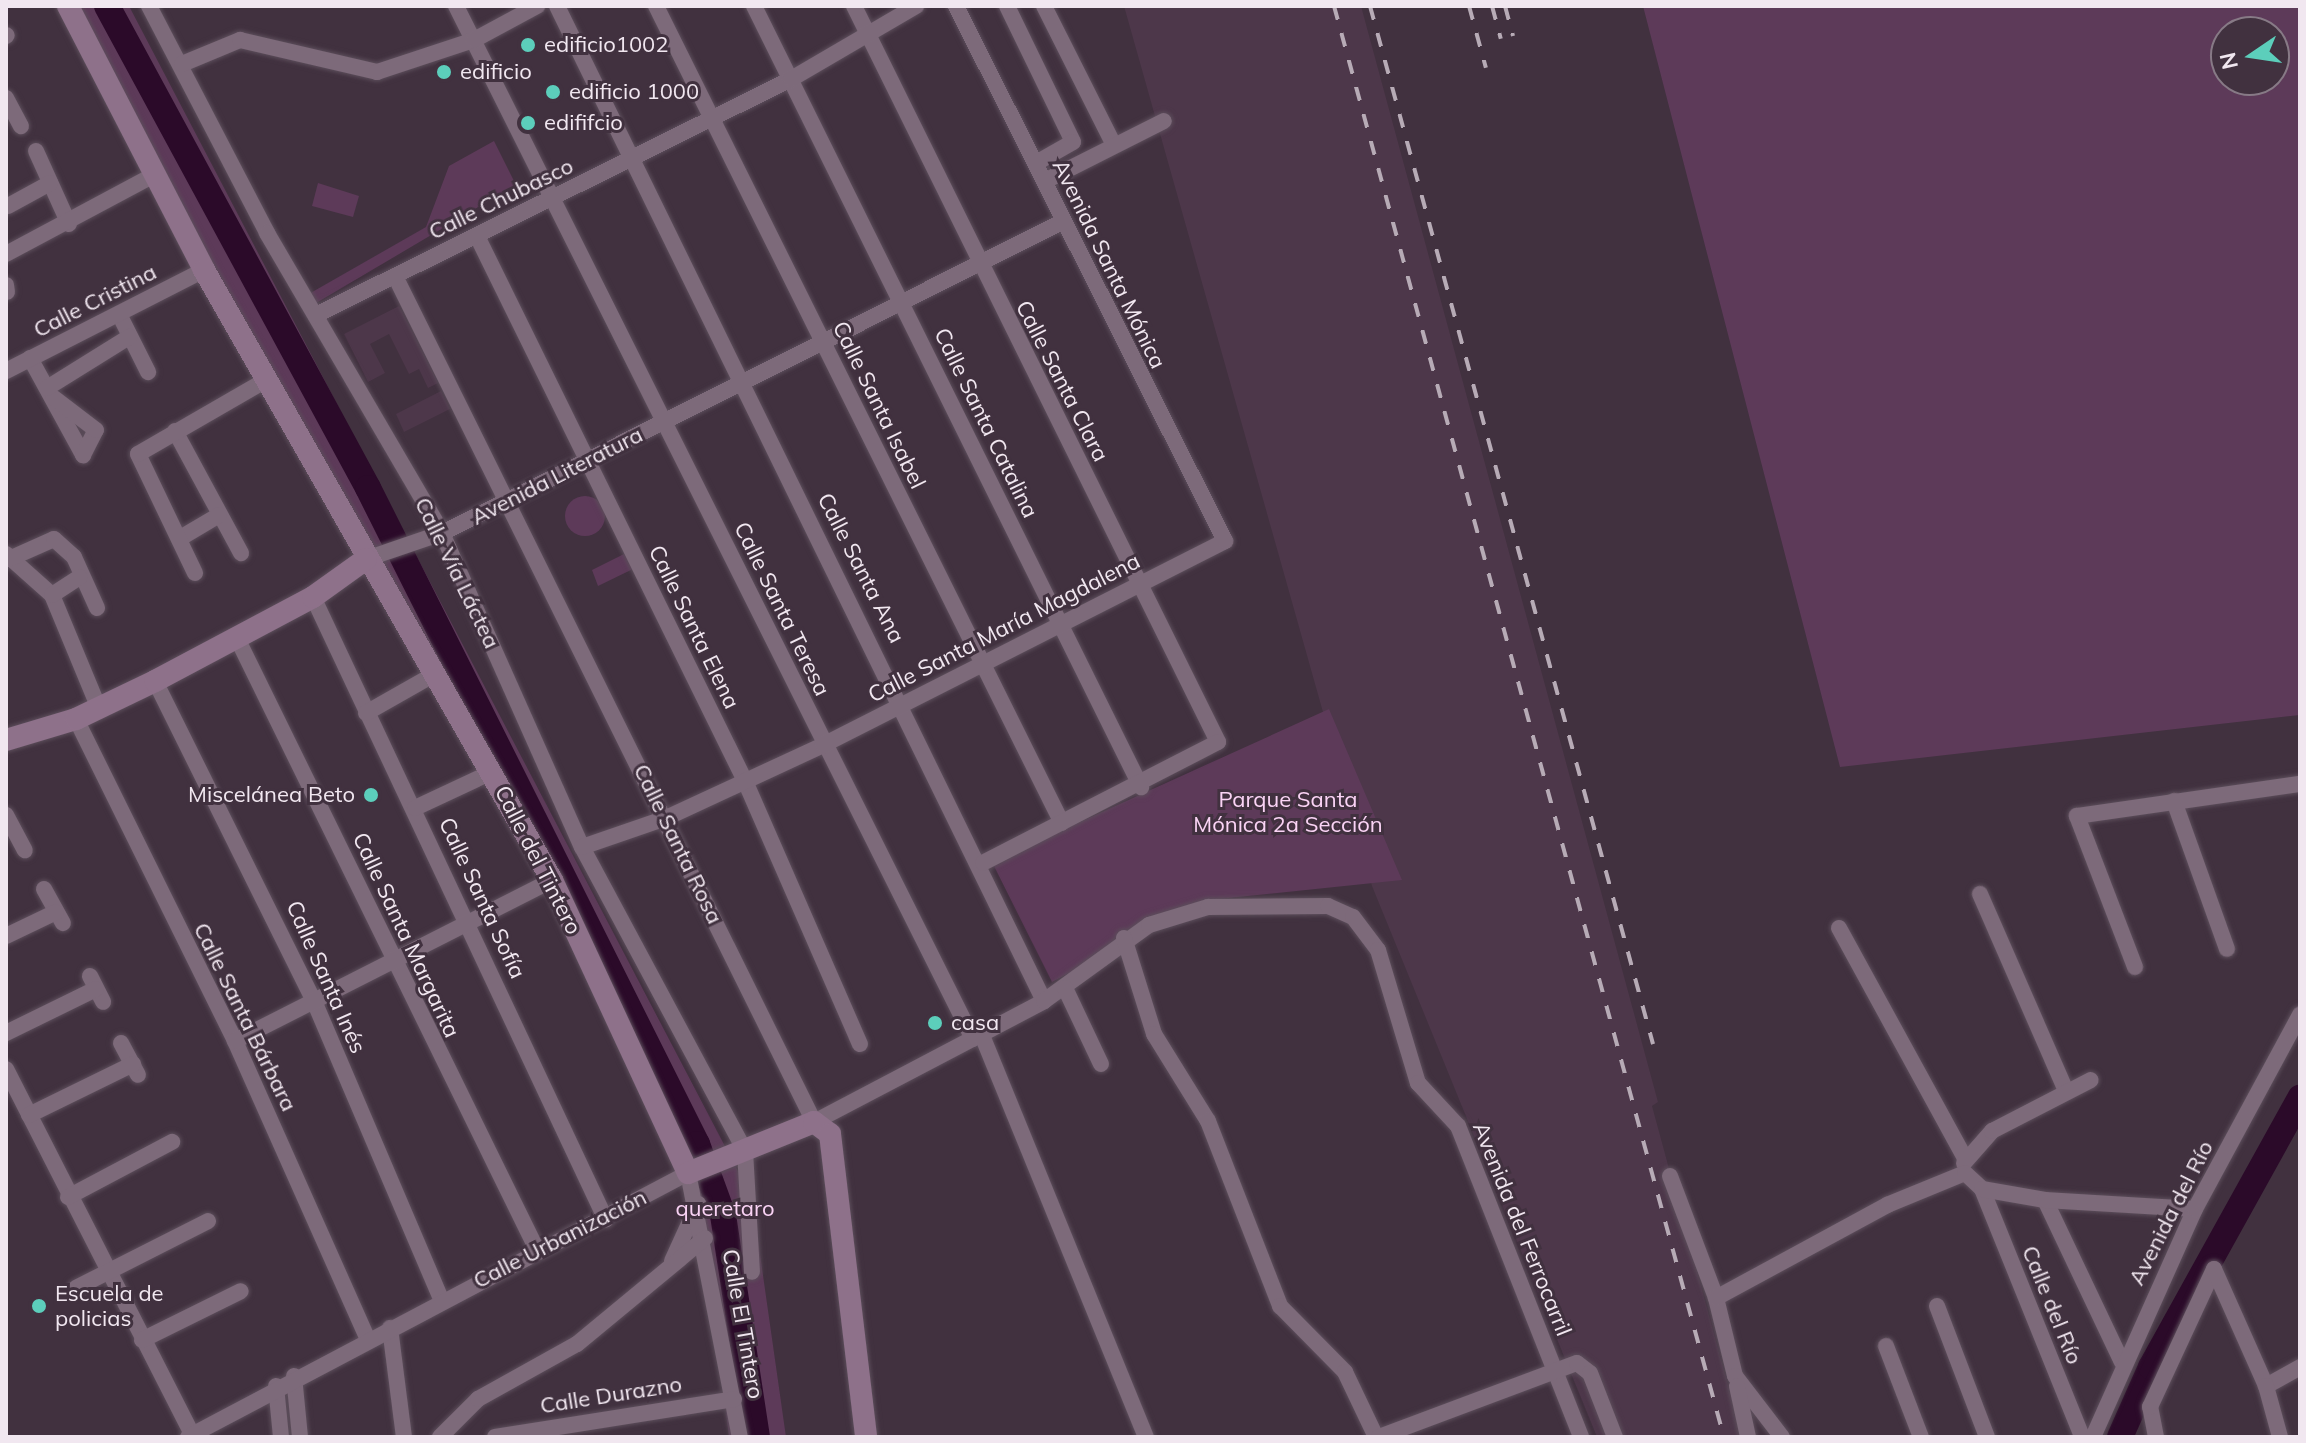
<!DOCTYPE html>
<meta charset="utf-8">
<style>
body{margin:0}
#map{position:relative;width:2306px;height:1443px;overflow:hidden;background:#41313f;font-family:Mulish,sans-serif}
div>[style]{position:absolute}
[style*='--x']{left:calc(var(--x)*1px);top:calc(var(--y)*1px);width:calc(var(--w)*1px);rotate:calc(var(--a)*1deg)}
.built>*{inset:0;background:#4d374a}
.green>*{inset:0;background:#5d3a59}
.round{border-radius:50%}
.river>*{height:26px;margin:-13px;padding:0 13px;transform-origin:13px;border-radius:13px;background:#2b0a29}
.roads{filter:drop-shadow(0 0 2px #5c4e5b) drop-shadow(0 0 2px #5c4e5b)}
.street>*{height:16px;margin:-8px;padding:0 8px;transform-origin:8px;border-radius:8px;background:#7d6a7a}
.secondary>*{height:22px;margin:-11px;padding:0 11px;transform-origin:11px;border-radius:11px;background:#8e718a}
.rail>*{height:4px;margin-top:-2px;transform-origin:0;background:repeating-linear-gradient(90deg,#b7abb6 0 14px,transparent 0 28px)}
.dots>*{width:22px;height:22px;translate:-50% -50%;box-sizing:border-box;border:4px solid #41313f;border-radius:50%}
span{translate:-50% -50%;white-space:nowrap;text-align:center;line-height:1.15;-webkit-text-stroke:6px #41313f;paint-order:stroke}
.poi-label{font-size:22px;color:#f1e7f0}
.left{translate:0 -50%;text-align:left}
.right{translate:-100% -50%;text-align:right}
.street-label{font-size:22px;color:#f1e7f0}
.park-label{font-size:22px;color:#fad3f5}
.frame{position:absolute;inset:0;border:8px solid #f1e7f0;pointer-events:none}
.north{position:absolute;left:2210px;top:16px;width:80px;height:80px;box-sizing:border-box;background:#41313f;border:2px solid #877a86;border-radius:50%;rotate:257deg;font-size:22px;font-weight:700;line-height:32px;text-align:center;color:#f1e7f0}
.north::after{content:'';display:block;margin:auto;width:28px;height:36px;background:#5ccebb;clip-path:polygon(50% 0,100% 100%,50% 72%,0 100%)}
</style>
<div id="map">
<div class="built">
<i style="clip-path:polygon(1124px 6px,1361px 6px,1658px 1102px,1652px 1106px,1742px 1437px,1597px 1437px,1372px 886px)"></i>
<i style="clip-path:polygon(399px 306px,438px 383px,428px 388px,419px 369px,409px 374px,389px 334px,370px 344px,385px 373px,368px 382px,344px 334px)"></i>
<i style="clip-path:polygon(441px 391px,450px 409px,404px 432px,396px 414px)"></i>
</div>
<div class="green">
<i style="clip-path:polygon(68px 6px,129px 6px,752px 1198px,786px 1437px,729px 1437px,705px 1238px,552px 880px)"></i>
<i style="clip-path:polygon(evenodd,1643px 6px,2300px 6px,2300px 715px,1840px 767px,1643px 6px,2226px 32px,2274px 32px,2274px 80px,2226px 80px,2226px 32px)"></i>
<i style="clip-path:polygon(494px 141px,516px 185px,306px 309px,300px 299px,426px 227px,449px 166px)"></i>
<i style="clip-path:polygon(318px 183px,359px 196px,353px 217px,312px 206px)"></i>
<i class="round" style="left:565px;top:496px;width:40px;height:40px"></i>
<i style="clip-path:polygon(624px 554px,633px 569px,598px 586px,592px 570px)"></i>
<i style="clip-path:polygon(1329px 709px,1402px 880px,1209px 900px,1052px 982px,992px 862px)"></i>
</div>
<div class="river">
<i style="--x:107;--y:6;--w:548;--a:61.56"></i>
<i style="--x:368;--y:488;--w:734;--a:63.37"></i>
<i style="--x:697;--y:1144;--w:76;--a:69.9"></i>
<i style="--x:723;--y:1215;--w:225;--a:81.3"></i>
<i style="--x:2120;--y:1437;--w:77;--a:-66.1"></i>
<i style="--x:2151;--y:1367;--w:308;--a:-61"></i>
</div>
<div class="roads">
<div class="street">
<i style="--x:149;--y:6;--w:256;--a:62.5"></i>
<i style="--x:267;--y:233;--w:347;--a:59.7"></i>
<i style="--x:442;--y:533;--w:344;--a:66"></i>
<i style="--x:582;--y:847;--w:345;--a:61.8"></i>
<i style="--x:745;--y:1151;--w:121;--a:86.7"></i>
<i style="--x:456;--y:6;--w:1155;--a:63.41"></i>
<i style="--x:557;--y:6;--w:1108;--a:63.92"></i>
<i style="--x:656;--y:6;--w:912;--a:63.58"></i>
<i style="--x:754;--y:6;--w:872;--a:63.64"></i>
<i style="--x:854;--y:6;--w:821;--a:63.68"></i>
<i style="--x:1218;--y:742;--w:264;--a:152.8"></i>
<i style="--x:1007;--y:6;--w:151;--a:64.1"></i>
<i style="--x:1073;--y:142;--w:43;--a:150.4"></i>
<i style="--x:1044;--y:6;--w:156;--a:63.3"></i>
<i style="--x:6;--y:36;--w:1;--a:-45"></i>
<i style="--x:182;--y:64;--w:63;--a:-22.5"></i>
<i style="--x:240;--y:40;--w:141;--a:13.1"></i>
<i style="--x:377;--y:72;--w:102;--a:-18.3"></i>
<i style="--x:474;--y:40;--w:72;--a:-28.4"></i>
<i style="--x:6;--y:98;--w:32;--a:62"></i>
<i style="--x:36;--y:151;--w:80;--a:65.7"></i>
<i style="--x:1045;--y:181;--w:133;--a:-26.8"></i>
<i style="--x:8;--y:206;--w:48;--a:-28.7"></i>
<i style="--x:477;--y:236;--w:607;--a:63.81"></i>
<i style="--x:745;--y:781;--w:287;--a:66.4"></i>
<i style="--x:6;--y:254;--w:170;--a:-28.1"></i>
<i style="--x:395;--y:276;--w:944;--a:63.65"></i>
<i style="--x:814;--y:1122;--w:260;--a:-27.7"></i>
<i style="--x:1044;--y:1001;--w:130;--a:-35.9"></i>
<i style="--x:1149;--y:925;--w:62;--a:-17"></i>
<i style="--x:1208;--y:907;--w:120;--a:-0.5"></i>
<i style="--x:1328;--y:906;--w:27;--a:24"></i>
<i style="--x:1353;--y:917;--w:41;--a:52.9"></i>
<i style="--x:1378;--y:950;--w:139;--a:73.3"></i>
<i style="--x:1418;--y:1083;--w:59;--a:47.1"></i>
<i style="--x:1458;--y:1126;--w:334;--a:68.4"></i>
<i style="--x:6;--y:285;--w:7;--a:82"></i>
<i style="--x:119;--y:314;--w:65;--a:63.4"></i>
<i style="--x:316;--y:315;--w:530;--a:-26.42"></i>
<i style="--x:791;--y:79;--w:145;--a:-30.3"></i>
<i style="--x:30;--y:358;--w:111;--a:61.3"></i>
<i style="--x:83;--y:455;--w:28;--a:-63"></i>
<i style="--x:96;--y:430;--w:53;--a:-142.7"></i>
<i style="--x:6;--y:371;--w:222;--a:-27"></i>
<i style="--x:47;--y:388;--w:97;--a:-31.9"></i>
<i style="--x:175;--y:431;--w:139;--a:61.6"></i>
<i style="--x:182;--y:537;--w:43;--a:-30.7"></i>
<i style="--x:6;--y:554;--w:62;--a:41.7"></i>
<i style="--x:52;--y:595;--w:120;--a:67.5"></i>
<i style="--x:9;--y:559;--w:49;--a:-24"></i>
<i style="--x:54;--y:539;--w:27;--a:42"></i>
<i style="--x:74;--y:557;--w:56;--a:65.7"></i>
<i style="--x:366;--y:559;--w:80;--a:-18.9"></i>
<i style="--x:442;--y:533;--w:694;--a:-26.64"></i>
<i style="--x:195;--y:573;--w:132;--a:-115.6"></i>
<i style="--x:138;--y:454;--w:148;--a:-30"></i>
<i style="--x:52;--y:595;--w:33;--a:-33"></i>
<i style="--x:313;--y:597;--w:688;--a:64.81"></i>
<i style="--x:236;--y:636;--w:686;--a:63.88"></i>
<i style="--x:155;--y:681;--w:357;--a:63.6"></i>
<i style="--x:314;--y:1001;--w:324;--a:66.9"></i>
<i style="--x:366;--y:713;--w:77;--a:-29.6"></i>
<i style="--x:76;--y:719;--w:359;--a:63.7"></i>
<i style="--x:235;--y:1041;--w:324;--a:66"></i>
<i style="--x:2174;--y:801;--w:157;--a:70.3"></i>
<i style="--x:415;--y:808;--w:85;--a:-25.1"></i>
<i style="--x:6;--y:815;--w:40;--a:62"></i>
<i style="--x:582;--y:847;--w:89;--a:-19"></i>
<i style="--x:666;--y:818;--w:173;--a:-24.9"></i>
<i style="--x:823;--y:745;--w:451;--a:-26.9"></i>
<i style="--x:1225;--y:541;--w:599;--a:-116.69"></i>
<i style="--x:44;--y:889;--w:39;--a:61"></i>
<i style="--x:1980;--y:894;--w:213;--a:66.4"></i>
<i style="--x:1839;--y:928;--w:260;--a:61.3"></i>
<i style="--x:6;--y:936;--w:55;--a:-25.6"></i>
<i style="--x:1124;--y:938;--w:101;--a:72.6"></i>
<i style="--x:1154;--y:1034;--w:102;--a:58.2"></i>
<i style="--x:1208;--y:1121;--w:199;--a:68.7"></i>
<i style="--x:1280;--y:1306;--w:93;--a:45.4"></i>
<i style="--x:1345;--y:1372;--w:72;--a:64.5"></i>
<i style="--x:2135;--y:967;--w:162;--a:-111"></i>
<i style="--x:2077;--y:816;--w:225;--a:-8.2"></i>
<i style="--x:90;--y:976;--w:29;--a:63"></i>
<i style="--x:1065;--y:988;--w:84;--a:64.7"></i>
<i style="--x:6;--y:1033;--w:100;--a:-26.1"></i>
<i style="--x:981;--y:1033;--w:436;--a:67.8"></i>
<i style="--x:235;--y:1041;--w:356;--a:-26.9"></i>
<i style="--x:121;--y:1043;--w:36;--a:62"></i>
<i style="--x:6;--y:1069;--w:410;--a:63"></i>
<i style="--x:29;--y:1115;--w:116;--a:-26.1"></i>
<i style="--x:1964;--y:1163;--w:43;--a:-48.8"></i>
<i style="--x:1992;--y:1131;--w:111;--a:-27.3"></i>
<i style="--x:1670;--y:1176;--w:130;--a:69.3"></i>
<i style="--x:1716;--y:1298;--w:80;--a:76.3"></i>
<i style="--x:1735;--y:1376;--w:77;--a:52.4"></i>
<i style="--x:1982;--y:1189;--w:267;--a:68"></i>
<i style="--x:68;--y:1197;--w:118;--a:-27.9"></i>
<i style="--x:2045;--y:1200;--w:179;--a:64.6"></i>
<i style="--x:672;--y:1261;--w:63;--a:-65.5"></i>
<i style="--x:76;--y:1288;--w:148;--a:-26.9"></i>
<i style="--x:1716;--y:1298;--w:195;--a:-28.5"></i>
<i style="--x:1887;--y:1205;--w:84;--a:-22.3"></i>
<i style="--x:1965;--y:1173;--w:23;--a:43"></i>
<i style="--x:1982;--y:1189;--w:64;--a:9.9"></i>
<i style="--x:2045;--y:1200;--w:150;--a:3.4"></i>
<i style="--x:1937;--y:1306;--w:140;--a:69.1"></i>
<i style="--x:390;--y:1328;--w:110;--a:82.7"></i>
<i style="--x:142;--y:1340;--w:110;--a:-26.3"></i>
<i style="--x:1886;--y:1346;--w:97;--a:69"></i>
<i style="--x:294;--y:1376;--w:61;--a:84.4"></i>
<i style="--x:276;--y:1386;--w:51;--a:84.4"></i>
<i style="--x:1737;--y:1386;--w:52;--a:77.8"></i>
<i style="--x:2266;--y:1386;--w:39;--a:-29"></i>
<i style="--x:188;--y:1437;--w:565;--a:-27.83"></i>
<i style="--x:688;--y:1173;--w:269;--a:78.9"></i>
<i style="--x:440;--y:1437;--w:54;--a:-45"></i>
<i style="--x:478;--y:1399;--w:113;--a:-29.1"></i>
<i style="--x:577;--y:1344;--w:166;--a:-39.6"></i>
<i style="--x:495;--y:1437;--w:242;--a:-9"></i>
<i style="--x:1379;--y:1437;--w:211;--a:-20.5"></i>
<i style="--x:1577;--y:1363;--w:16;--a:38"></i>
<i style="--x:1590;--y:1373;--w:69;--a:68.7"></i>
<i style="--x:2093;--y:1437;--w:250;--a:-65.9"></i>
<i style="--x:2195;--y:1209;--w:221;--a:-61.6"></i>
<i style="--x:2156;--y:1437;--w:31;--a:-101"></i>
<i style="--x:2150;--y:1407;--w:152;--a:-65.1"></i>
<i style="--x:2214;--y:1269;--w:128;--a:66"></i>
<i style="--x:2266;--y:1386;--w:53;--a:74.6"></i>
</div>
<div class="secondary">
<i style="--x:68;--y:6;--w:297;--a:62.7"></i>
<i style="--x:204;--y:270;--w:702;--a:60.3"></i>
<i style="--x:552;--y:880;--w:323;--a:65.1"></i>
<i style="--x:688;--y:1173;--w:136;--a:-22"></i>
<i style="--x:814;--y:1122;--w:20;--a:37"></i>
<i style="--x:830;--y:1134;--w:305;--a:83.2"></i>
<i style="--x:6;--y:740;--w:73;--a:-16.7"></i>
<i style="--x:76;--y:719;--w:88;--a:-25.7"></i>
<i style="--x:155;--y:681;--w:179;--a:-28"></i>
<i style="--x:313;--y:597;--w:65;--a:-35.6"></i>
</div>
</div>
<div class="rail">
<i style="--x:1334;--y:6;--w:1483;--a:74.76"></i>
<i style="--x:1370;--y:6;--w:1076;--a:74.75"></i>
<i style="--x:1469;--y:6;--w:64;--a:74.7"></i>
<i style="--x:1492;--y:6;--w:34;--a:75"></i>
<i style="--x:1505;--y:6;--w:31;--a:75"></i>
</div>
<div class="dots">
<i style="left:528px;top:45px;background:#5ccebb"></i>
<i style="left:444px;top:72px;background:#5ccebb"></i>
<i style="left:553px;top:92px;background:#5ccebb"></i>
<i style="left:528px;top:123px;background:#5ccebb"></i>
<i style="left:371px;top:795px;background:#5ccebb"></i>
<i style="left:935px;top:1023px;background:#5ccebb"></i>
<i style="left:39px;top:1306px;background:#5ccebb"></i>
</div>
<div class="poi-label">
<span class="left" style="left:544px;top:45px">edificio1002</span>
<span class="left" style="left:460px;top:72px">edificio</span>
<span class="left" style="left:569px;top:92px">edificio 1000</span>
<span class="left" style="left:544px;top:123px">edififcio</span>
<span class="right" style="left:355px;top:795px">Miscelánea Beto</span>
<span class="left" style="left:951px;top:1023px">casa</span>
<span class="left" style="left:55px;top:1306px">Escuela de<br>policias</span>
</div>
<div class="street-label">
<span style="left:501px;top:199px;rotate:-26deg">Calle Chubasco</span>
<span style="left:1109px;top:264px;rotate:64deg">Avenida Santa Mónica</span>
<span style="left:95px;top:301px;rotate:-27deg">Calle Cristina</span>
<span style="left:1062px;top:381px;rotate:63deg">Calle Santa Clara</span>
<span style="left:879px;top:405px;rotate:64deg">Calle Santa Isabel</span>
<span style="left:986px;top:423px;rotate:64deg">Calle Santa Catalina</span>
<span style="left:557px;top:476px;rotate:-27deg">Avenida Literatura</span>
<span style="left:861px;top:568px;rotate:63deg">Calle Santa Ana</span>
<span style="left:457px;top:573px;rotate:64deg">Calle Vía Láctea</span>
<span style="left:782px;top:609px;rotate:64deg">Calle Santa Teresa</span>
<span style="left:694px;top:627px;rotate:64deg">Calle Santa Elena</span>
<span style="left:1004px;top:628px;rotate:-27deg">Calle Santa María Magdalena</span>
<span style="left:678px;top:844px;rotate:64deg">Calle Santa Rosa</span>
<span style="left:538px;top:860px;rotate:63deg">Calle del Tintero</span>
<span style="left:482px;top:898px;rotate:65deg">Calle Santa Sofía</span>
<span style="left:406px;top:935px;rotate:65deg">Calle Santa Margarita</span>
<span style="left:326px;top:977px;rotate:66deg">Calle Santa Inés</span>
<span style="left:245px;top:1017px;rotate:64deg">Calle Santa Bárbara</span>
<span style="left:2171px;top:1213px;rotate:-63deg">Avenida del Río</span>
<span style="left:1522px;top:1229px;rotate:68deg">Avenida del Ferrocarril</span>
<span style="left:560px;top:1239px;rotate:-27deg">Calle Urbanización</span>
<span style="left:2052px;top:1305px;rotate:68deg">Calle del Río</span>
<span style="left:743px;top:1324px;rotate:80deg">Calle El Tintero</span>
<span style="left:611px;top:1395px;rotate:-9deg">Calle Durazno</span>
</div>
<div class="park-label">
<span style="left:1288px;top:812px">Parque Santa<br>Mónica 2a Sección</span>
<span style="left:725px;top:1209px">queretaro</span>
</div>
<div class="frame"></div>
<div class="north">N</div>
</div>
